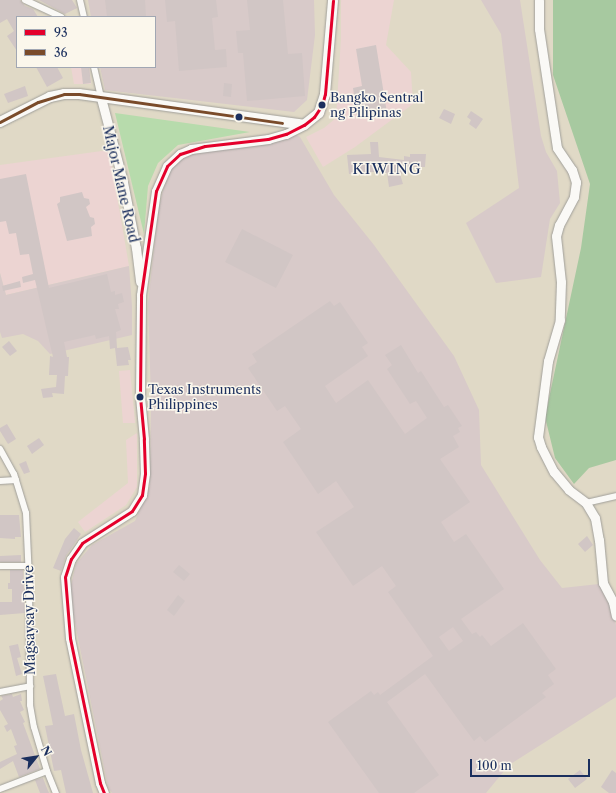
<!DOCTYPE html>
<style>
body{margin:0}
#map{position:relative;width:616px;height:793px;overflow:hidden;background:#e0d9c6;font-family:"Libre Caslon Text",serif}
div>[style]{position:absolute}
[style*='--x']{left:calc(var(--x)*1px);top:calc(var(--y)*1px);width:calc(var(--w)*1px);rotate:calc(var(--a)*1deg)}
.built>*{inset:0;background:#ecd4d2}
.industrial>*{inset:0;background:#d8cac9}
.green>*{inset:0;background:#b7dbac}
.forest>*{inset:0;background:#a7c9a0}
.building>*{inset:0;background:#d1c6c5}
.roads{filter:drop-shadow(0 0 1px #a09f9a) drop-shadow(0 0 1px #a09f9a)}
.minor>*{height:6px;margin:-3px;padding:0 3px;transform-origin:3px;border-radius:3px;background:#faf9f6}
.secondary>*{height:9px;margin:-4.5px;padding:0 4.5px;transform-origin:4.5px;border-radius:4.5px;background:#faf9f6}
.primary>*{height:10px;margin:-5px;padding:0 5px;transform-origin:5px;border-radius:5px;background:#faf9f6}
.bus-1>*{height:3px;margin:-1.5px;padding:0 1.5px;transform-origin:1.5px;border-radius:1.5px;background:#e4002b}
.bus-2>*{height:3px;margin:-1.5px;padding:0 1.5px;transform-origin:1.5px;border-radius:1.5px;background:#7a4b2a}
.dots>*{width:11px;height:11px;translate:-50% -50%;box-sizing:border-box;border:2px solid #fbf7ec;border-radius:50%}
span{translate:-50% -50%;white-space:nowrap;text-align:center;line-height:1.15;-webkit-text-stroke:3px #fbf7ec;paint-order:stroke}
.bus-label{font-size:13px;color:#1b2f5e}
.left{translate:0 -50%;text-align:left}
.street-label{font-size:14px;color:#1b2f5e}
.neighbourhood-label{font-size:15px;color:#1b2f5e;letter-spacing:1px}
.legend{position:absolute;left:16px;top:16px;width:140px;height:52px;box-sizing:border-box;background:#fbf7ec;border:1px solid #a1a7b3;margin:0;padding:5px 7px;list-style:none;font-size:12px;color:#1b2f5e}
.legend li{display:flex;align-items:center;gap:8px;height:20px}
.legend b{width:20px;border:1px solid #a1a7b3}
.north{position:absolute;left:16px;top:737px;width:40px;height:40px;-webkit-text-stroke:3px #fbf7ec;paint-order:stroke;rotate:60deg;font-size:11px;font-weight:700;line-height:16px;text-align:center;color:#1b2f5e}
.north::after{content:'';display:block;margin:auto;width:14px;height:18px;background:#1b2f5e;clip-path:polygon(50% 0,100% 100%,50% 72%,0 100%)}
.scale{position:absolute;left:470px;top:759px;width:120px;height:18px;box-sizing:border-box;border:2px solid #1b2f5e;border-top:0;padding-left:5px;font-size:12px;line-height:14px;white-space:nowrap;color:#1b2f5e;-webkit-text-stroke:3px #fbf7ec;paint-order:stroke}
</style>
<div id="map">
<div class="built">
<i style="clip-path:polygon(341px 0,394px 0,386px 45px,411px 72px,413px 104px,355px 147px,323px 167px,306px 137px,324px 128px,336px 118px,341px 38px)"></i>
<i style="clip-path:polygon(71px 67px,89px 67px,91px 84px,74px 84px)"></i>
<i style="clip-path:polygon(109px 150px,129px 266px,6px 295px,0 273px,0 165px)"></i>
<i style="clip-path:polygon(130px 370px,135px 423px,123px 423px,119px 371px)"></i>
<i style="clip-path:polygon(137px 433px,137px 487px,126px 505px,85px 532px,78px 522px,128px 483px,126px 440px)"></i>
</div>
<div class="industrial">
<i style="clip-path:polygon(88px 0,314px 0,315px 35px,307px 100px,294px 112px,105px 90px,100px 67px,155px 67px,155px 17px,91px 17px)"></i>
<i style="clip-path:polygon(481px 0,520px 0,541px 136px,546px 152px,557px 171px,560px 203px,550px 219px,541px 277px,496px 283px,466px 223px,519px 188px,501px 34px)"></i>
<i style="clip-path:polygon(295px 134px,300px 137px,334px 195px,374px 245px,454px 356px,479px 410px,481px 465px,540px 560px,562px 588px,599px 584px,613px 613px,616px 625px,616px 697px,509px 765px,486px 793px,112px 793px,108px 787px,71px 603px,71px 585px,76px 564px,92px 545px,135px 521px,150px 486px,151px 399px,148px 303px,158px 212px,167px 173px,182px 158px,205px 150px,274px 143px)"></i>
<i style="clip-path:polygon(129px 266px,132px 306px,132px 335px,50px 354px,38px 341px,23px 334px,2px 338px,0 332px,0 273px,6px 295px)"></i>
</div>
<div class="green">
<i style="clip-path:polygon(115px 113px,250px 132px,178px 145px,158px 163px,148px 186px,144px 234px)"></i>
</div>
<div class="forest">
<i style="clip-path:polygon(553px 0,616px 0,616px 460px,589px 468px,574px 484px,555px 458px,545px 417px,581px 248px,590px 184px,553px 75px)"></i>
</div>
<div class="building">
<i style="clip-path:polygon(0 0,20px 0,25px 6px,33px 9px,38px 17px,17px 17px,17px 51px,7px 36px,14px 31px,7px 19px,0 23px)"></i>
<i style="clip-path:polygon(39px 0,72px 0,77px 8px,65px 14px)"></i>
<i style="clip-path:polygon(105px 0,145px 0,146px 17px,107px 17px)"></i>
<i style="clip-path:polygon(165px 0,216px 0,218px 17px,212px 18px,215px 50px,226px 49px,227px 67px,179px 71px,175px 21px,167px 22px)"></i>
<i style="clip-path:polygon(247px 0,283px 0,288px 54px,302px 53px,305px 96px,247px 101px,243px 53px,238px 53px,236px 31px,250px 30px)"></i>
<i style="clip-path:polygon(376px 45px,387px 113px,357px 117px,353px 88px,362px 86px,356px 49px)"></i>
<i style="clip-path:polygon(36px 67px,57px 67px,63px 78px,47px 87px)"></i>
<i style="clip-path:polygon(81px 67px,89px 67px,91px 83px,83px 84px)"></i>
<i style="clip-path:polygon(224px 83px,232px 84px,231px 97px,223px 96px)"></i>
<i style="clip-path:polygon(25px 86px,28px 96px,8px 103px,4px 94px)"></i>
<i style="clip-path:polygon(444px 109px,455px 114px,451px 124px,439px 118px)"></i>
<i style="clip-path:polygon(471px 111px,483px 119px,476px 129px,469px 124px,471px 120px,467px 117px)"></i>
<i style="clip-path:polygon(370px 142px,378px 142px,379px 157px,404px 160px,404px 156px,410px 157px,410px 154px,426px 154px,425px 167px,402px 167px,402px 174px,400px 174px,403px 184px,389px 187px,387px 173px,384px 173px,384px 171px,349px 174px,347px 155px,371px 154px)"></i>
<i style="clip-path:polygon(26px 174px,49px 288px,107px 274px,111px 292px,115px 291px,115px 295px,122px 293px,124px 302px,118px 304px,119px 309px,115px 309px,121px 330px,116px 332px,117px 348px,128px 347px,131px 360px,128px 360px,129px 365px,117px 366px,115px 348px,110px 349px,109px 336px,96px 339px,95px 335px,64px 342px,67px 357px,69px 357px,68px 376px,65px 376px,64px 394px,52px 393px,53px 397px,43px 398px,41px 389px,56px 387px,57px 375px,49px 375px,50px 356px,53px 357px,35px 280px,23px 283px,22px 277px,33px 274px,29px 254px,20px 255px,16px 233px,9px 234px,6px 221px,0 222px,0 179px)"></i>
<i style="clip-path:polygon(82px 192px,84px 198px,89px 199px,90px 204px,86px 207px,90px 217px,94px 218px,95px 224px,91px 227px,92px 236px,67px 241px,57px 204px,60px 202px,60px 197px)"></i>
<i style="clip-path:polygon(242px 229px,293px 255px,276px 288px,225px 262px)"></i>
<i style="clip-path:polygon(20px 281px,21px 287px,3px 291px,2px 286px)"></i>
<i style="clip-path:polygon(evenodd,330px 301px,334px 306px,340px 302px,368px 343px,362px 347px,368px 356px,325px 386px,336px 403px,368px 380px,405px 434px,427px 418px,416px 401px,410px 404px,387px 369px,392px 365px,385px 355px,401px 345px,418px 373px,421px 371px,444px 407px,448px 405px,462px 426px,458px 428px,460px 432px,453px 436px,459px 447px,440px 459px,470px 502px,441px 522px,454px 542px,466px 534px,504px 589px,461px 619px,472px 634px,476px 632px,480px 637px,482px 635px,491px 646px,523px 623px,556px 669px,548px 675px,554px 684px,542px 693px,546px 697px,485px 742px,480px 736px,474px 741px,425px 674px,387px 702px,439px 775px,414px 793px,379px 793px,328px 722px,371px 691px,374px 695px,378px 692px,380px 695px,433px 656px,388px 592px,396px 586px,382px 566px,353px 586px,316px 532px,354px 507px,336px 481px,318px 494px,283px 442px,301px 429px,285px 406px,277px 411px,248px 368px,257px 362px,252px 354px,330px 301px,453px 627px,463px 641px,449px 651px,439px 637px,453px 627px)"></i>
<i style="clip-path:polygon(9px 341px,17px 351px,10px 356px,2px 347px)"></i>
<i style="clip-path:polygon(7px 424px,16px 439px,8px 444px,0 431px,0 428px)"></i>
<i style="clip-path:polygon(39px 438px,44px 445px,32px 454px,27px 446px)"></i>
<i style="clip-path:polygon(26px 461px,30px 472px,24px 474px,19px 464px)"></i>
<i style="clip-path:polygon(0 515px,19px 515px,21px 537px,15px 537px,15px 539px,0 538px)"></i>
<i style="clip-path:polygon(74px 528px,81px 534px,66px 556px,61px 571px,53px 568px,65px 539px)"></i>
<i style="clip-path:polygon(587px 536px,593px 545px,585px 552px,578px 544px)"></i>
<i style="clip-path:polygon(21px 555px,21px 562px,0 562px,0 556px)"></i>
<i style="clip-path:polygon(179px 565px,190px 574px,184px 581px,173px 572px)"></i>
<i style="clip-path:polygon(10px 570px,23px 570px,25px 613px,0 615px,0 602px,12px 602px,12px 589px,8px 589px,8px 583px,10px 583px)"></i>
<i style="clip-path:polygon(178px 595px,185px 601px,174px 616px,167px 610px)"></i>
<i style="clip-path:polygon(18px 644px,21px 657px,17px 658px,22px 674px,16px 676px,9px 646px)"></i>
<i style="clip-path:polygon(56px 674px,65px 716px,74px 714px,81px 750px,93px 793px,66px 793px,61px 770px,54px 771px,45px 726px,53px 725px,43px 676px)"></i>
<i style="clip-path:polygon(12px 694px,13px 697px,21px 694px,22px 701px,20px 701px,24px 710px,20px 712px,25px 722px,23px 723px,40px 769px,19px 777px,13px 761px,0 769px,0 762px,17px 754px,14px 746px,17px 745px,11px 729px,7px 732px,4px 726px,8px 724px,0 710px,0 701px,3px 699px,1px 696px)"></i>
<i style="clip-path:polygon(580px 770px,587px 779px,575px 788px,568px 779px)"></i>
<i style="clip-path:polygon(612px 770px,616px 773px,616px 793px,609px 793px,601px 787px)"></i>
<i style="clip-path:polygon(43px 778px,46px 786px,49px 793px,40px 793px,35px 780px)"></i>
</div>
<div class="roads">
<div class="minor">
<i style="--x:25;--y:0;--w:40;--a:25"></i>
<i style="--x:80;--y:0;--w:17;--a:77"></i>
<i style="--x:94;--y:67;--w:32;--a:77"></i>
<i style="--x:0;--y:449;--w:29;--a:61"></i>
<i style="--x:14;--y:474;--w:41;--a:72.9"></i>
<i style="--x:26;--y:513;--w:67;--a:87.4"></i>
<i style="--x:29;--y:580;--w:125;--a:89.5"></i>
<i style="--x:30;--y:705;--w:22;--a:80"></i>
<i style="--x:34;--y:727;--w:46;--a:73.5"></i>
<i style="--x:47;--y:771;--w:24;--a:68"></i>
<i style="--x:0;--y:481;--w:16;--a:-4"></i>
<i style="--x:586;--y:503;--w:31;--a:-13"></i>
<i style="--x:0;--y:566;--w:28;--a:0"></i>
<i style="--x:0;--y:692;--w:31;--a:-11"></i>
<i style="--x:0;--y:789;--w:50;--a:-21"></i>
</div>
<div class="secondary">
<i style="--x:539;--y:0;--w:29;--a:90"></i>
<i style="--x:539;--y:29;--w:120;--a:81.4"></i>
<i style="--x:557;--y:148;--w:27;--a:56"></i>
<i style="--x:572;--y:170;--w:13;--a:72"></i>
<i style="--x:576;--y:182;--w:15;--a:98"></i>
<i style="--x:574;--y:197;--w:32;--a:118"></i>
<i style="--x:559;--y:225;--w:11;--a:105"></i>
<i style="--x:556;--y:236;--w:46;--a:83.8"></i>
<i style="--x:561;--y:282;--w:38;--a:92"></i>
<i style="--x:560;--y:320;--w:43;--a:106.3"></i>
<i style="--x:548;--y:361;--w:77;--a:97.5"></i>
<i style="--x:538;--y:437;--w:10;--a:73"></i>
<i style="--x:541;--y:447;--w:28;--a:63"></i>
<i style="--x:554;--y:472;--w:23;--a:50"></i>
<i style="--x:569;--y:490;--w:21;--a:37"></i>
<i style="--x:586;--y:503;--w:17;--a:59"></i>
<i style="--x:595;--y:518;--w:22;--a:80"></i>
<i style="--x:599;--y:540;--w:43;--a:84.7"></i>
<i style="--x:603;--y:583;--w:21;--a:62"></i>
<i style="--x:613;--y:602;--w:14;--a:78"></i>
<i style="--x:101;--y:98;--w:87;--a:75.3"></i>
<i style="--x:123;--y:182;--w:67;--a:78.9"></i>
<i style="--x:136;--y:248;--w:34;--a:83"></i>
<i style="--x:104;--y:793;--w:11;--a:-112"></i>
<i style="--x:100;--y:783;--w:148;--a:-101.7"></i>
<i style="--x:70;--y:638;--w:61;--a:-94.7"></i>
<i style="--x:65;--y:577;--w:19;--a:-72"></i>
<i style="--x:71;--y:559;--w:19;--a:-55"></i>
<i style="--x:82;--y:543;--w:59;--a:-32.6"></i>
<i style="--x:132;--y:511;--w:19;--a:-58"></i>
<i style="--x:142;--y:495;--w:22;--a:-82"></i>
<i style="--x:145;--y:473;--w:34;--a:-92"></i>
<i style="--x:144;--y:439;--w:42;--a:-95.4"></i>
<i style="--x:140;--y:397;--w:102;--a:-89.4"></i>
<i style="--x:141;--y:295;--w:105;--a:-81.8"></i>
<i style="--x:156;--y:191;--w:27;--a:-66"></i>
<i style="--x:167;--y:166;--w:18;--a:-43"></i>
<i style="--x:180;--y:154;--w:12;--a:-24"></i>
<i style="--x:191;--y:149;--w:78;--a:-7.4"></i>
<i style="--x:268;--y:139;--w:19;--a:-16"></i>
<i style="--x:286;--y:134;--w:20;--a:-27"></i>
</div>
<div class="primary">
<i style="--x:0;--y:122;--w:56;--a:-26.6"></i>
<i style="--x:50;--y:97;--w:14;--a:-12"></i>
<i style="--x:64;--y:94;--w:15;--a:0"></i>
<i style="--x:79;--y:94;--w:227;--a:7.8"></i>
<i style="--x:304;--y:125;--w:19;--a:-39"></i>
<i style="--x:319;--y:113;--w:20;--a:-72"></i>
<i style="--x:325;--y:94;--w:94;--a:-85.1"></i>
</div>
</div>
<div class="bus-1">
<i style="--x:104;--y:793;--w:11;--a:-112"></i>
<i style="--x:100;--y:783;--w:148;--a:-101.7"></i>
<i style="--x:70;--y:638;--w:61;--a:-94.7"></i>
<i style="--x:65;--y:577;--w:19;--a:-72"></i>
<i style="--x:71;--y:559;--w:19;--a:-55"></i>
<i style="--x:82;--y:543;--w:59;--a:-32.6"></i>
<i style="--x:132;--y:511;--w:19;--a:-58"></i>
<i style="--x:142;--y:495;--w:22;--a:-82"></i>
<i style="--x:145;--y:473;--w:34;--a:-92"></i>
<i style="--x:144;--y:439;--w:42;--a:-95.4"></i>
<i style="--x:140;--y:397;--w:102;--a:-89.4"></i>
<i style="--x:141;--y:295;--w:105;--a:-81.8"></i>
<i style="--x:156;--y:191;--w:27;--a:-66"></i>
<i style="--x:167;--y:166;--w:18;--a:-43"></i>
<i style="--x:180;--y:154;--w:26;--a:-18"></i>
<i style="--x:205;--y:146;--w:63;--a:-6.3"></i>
<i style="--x:268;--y:139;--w:19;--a:-16"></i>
<i style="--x:286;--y:134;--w:20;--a:-27"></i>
<i style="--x:304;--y:125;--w:13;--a:-39"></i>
<i style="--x:314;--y:117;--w:14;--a:-56"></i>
<i style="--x:322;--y:105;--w:11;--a:-75"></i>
<i style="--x:325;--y:94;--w:94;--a:-85.1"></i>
</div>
<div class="bus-2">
<i style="--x:0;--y:122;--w:43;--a:-27.8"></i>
<i style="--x:38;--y:102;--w:27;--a:-17"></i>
<i style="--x:64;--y:94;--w:15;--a:0"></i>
<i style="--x:79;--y:94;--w:205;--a:8.1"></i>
</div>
<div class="dots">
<i style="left:322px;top:105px;background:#1b2f5e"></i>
<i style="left:239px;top:117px;background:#1b2f5e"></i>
<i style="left:140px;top:397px;background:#1b2f5e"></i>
</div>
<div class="bus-label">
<span class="left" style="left:330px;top:105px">Bangko Sentral<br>ng Pilipinas</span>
<span class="left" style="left:148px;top:397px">Texas Instruments<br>Philippines</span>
</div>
<div class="street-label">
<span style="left:121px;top:184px;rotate:77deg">Major Mane Road</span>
<span style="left:29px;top:620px;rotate:-91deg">Magsaysay Drive</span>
</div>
<div class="neighbourhood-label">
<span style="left:387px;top:169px">KIWING</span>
</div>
<ul class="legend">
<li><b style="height:5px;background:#e4002b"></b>93</li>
<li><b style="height:5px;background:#7a4b2a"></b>36</li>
</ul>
<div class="north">N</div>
<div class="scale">100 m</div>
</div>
